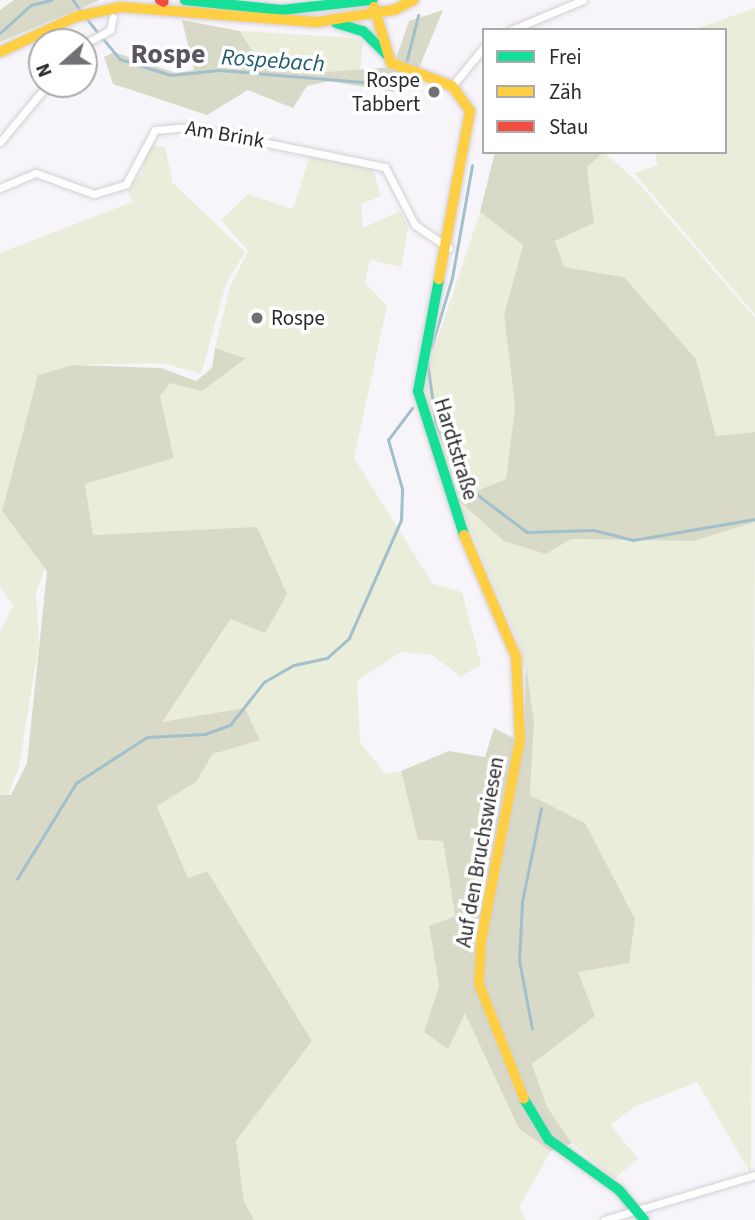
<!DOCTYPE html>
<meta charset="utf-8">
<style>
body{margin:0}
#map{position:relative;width:755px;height:1220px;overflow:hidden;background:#f8f5fa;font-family:"Source Sans 3",sans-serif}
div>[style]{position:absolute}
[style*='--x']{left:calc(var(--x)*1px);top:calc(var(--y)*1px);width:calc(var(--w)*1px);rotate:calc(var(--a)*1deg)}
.green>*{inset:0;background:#ebeddb}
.forest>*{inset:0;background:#d8dac7}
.stream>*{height:2.5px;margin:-1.25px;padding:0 1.25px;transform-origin:1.25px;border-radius:1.25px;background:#a1c0cb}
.roads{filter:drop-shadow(0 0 2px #d3d0d5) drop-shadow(0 0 2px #d3d0d5)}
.street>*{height:7px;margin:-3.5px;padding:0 3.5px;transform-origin:3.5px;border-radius:3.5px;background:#fefefe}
.fast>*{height:10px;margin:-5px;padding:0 5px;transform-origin:5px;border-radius:5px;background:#16e098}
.slow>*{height:10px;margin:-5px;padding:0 5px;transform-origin:5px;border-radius:5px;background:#ffcf43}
.jam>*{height:10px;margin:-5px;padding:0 5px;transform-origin:5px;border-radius:5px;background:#f24e42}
.dots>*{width:19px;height:19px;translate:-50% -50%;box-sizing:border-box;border:4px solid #fff;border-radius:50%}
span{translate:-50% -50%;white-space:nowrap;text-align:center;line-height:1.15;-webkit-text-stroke:7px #fff;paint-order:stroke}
.poi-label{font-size:21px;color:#2b282d}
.right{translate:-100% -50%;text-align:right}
.left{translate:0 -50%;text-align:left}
.street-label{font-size:21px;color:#2b282d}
.water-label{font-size:23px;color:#1e5c6b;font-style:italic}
.district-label{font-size:28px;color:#5b5560;font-weight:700}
.legend{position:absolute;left:482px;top:28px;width:245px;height:126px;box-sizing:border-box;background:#fff;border:2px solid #aaa9ab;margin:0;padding:9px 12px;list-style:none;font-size:21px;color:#2b282d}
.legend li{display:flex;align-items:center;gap:14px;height:35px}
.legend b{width:35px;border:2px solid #aaa9ab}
.north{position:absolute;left:28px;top:28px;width:70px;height:70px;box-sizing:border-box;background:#fff;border:2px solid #aaa9ab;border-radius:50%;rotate:249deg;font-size:19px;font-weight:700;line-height:28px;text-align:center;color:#2b282d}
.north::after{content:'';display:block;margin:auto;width:24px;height:32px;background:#737075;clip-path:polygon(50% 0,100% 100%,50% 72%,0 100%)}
</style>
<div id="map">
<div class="green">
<i style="clip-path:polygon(755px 8px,755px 315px,634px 173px,658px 165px,655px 152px,725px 152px,725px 30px,698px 28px)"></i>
<i style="clip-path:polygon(240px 31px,354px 38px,363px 42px,360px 71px,326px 72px,254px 56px)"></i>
<i style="clip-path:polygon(149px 145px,165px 147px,173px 183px,245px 252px,226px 284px,201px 374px,163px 363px,73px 365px,38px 375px,2px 511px,45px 568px,36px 593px,39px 643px,19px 767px,8px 795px,0 795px,0 632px,13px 605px,0 587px,0 253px,132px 202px,127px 187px,141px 174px)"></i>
<i style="clip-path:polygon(311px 152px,371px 164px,381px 196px,361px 204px,363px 228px,400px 211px,408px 228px,401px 267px,370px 260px,365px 283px,387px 306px,354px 458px,433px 584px,462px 592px,481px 664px,461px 677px,432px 655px,401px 652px,357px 681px,360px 742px,385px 774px,401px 771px,418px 840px,443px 841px,455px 916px,429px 926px,439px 986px,424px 1032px,465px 1012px,519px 1129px,551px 1151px,519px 1207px,526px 1220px,254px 1220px,244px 1201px,236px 1141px,312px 1041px,206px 871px,188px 878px,157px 806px,196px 782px,213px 754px,260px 739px,245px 708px,161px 723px,232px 619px,257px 528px,93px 535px,85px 483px,174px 458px,160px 396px,170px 383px,203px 391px,245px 357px,215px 348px,230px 287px,248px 251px,221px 220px,248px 194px,293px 209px)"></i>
<i style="clip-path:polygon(604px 152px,639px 184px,755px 318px,755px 432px,716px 436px,696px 359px,624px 277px,564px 267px,555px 241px,594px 223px,587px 167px)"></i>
<i style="clip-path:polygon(480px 212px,523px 245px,504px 315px,515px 407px,506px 479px,457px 499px,546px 554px,571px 539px,694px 541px,755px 522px,751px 1174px,697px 1082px,634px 1107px,611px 1125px,638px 1159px,614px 1179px,572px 1143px,547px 1107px,532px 1064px,595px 1016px,578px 972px,585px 823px,530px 795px,534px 722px,526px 665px,521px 668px,517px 639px,457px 499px,431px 423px,424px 380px)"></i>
</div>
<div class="forest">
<i style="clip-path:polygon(14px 0,100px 0,0 42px,0 10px)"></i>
<i style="clip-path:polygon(443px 10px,414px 80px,393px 92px,330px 81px,307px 86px,293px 108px,248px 90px,207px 115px,113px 84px,104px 57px,114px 52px,176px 73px,194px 70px,182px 20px,240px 31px,255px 56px,326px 72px,393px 67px,409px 21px)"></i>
<i style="clip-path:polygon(495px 152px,604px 152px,587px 167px,594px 223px,555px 241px,564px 267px,624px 277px,696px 359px,716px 436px,755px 432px,755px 522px,694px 541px,571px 539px,546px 554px,504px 541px,457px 499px,506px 479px,515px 407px,504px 315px,523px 245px,480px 212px)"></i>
<i style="clip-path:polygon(215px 348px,246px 358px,202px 391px,170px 383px,160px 396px,174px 458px,85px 484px,93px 535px,257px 527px,287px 594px,265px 633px,231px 619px,162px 722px,245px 708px,260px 740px,213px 754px,196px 782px,157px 806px,188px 878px,207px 871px,312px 1041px,236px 1141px,244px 1201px,254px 1220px,0 1220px,0 795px,11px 795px,27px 763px,47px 571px,2px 511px,38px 375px,73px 365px,161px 368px,196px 381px,212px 368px)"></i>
<i style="clip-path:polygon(526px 665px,534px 722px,530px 795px,585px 823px,635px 919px,629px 963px,578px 972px,595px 1016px,532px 1064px,547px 1107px,572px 1143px,551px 1151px,519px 1129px,465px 1013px,448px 1049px,424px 1032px,439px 986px,429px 926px,455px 916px,443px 841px,418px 840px,401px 771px,449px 751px,485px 757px,494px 728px,524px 744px)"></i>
</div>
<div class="stream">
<i style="--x:73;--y:0;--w:14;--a:54"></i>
<i style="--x:87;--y:19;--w:52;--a:50.5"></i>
<i style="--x:120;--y:59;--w:53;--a:17.4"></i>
<i style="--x:171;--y:75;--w:48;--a:-5.9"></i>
<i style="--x:219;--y:70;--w:144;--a:4.8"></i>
<i style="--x:362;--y:82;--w:25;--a:-2"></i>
<i style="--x:387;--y:81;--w:16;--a:-38"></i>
<i style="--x:0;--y:33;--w:42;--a:-42.1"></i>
<i style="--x:31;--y:5;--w:21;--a:-14"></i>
<i style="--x:406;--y:63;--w:49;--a:-75.7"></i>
<i style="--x:431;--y:348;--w:73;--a:-73.3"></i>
<i style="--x:452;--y:278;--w:114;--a:-79.9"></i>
<i style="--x:428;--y:365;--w:59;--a:82.1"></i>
<i style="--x:436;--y:423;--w:65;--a:66.6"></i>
<i style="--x:462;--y:483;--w:81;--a:37"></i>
<i style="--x:527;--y:532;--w:67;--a:-1.7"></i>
<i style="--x:594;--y:530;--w:40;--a:14.4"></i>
<i style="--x:633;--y:540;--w:124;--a:-9.8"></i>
<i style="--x:17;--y:879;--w:113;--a:-58.4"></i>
<i style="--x:76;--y:783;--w:85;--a:-32.9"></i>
<i style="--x:147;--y:737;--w:58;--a:-3"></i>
<i style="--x:205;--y:734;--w:27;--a:-20"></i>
<i style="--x:230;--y:725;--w:55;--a:-51.7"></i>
<i style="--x:264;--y:682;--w:34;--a:-30"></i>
<i style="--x:294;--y:665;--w:34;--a:-12"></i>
<i style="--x:327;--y:658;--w:30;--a:-42"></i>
<i style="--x:349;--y:638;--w:129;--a:-66.2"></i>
<i style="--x:401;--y:520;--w:31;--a:-88"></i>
<i style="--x:402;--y:489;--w:51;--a:-105.9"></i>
<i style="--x:388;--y:440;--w:40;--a:-53"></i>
<i style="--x:532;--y:1029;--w:70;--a:-100.7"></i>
<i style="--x:519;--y:960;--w:58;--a:-87"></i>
<i style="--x:522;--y:902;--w:95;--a:-78.5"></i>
</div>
<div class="roads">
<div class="street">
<i style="--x:511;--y:30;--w:78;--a:-22.6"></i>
<i style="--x:84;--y:44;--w:30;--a:-28"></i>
<i style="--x:110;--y:30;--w:13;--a:-77"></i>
<i style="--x:452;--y:86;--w:50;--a:-50.6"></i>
<i style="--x:0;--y:142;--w:75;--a:-50.4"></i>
<i style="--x:0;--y:188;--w:39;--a:-23"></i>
<i style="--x:36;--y:173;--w:62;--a:19.9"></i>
<i style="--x:94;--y:194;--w:34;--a:-17"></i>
<i style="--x:126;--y:184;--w:61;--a:-61.8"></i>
<i style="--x:155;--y:130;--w:33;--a:-5"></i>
<i style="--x:188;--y:127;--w:201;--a:11.5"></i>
<i style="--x:385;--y:167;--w:65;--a:62.7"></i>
<i style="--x:415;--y:225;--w:41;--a:34.1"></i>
<i style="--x:604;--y:1220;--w:158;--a:-16.6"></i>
</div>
<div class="fast">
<i style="--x:185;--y:0;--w:97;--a:5.9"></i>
<i style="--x:281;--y:10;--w:92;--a:-6.3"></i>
<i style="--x:336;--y:23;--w:28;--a:17"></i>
<i style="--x:363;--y:31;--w:33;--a:45"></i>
<i style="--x:439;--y:279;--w:114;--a:100.6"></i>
<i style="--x:418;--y:391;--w:151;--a:72.3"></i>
<i style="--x:524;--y:1099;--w:47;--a:59"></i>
<i style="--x:548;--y:1139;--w:87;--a:35.7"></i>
<i style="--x:619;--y:1190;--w:39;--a:50"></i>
</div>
<div class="slow">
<i style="--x:374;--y:7;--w:59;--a:73.1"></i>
<i style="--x:391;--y:63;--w:65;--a:20.7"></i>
<i style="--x:452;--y:86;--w:31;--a:54"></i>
<i style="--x:470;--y:111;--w:171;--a:100.5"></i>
<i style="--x:0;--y:52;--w:83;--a:-25"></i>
<i style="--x:75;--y:17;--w:46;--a:-12.5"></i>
<i style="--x:120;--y:7;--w:198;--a:4.4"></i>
<i style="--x:317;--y:22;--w:78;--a:-8.9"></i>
<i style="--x:394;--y:10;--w:22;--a:-27"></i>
<i style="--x:464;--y:535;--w:133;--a:66.9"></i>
<i style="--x:516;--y:657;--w:83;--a:87.2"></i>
<i style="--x:520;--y:740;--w:205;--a:101"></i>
<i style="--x:481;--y:941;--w:43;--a:92.7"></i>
<i style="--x:479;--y:984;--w:123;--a:68.6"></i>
</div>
<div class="jam">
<i style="--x:160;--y:0;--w:4;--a:27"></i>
</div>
</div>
<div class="dots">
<i style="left:434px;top:92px;background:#737075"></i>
<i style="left:257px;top:318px;background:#737075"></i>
</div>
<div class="poi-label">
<span class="right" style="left:420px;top:92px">Rospe<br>Tabbert</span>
<span class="left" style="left:271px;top:318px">Rospe</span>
</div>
<div class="street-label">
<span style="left:225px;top:134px;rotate:10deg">Am Brink</span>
<span style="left:456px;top:449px;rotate:73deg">Hardtstraße</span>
<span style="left:480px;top:852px;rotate:-80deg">Auf den Bruchswiesen</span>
</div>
<div class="water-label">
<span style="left:273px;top:61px;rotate:4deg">Rospebach</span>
</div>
<div class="district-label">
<span style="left:168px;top:54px">Rospe</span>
</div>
<ul class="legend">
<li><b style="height:9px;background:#16e098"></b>Frei</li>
<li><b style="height:9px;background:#ffcf43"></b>Zäh</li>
<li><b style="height:9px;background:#f24e42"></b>Stau</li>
</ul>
<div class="north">N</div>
</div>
